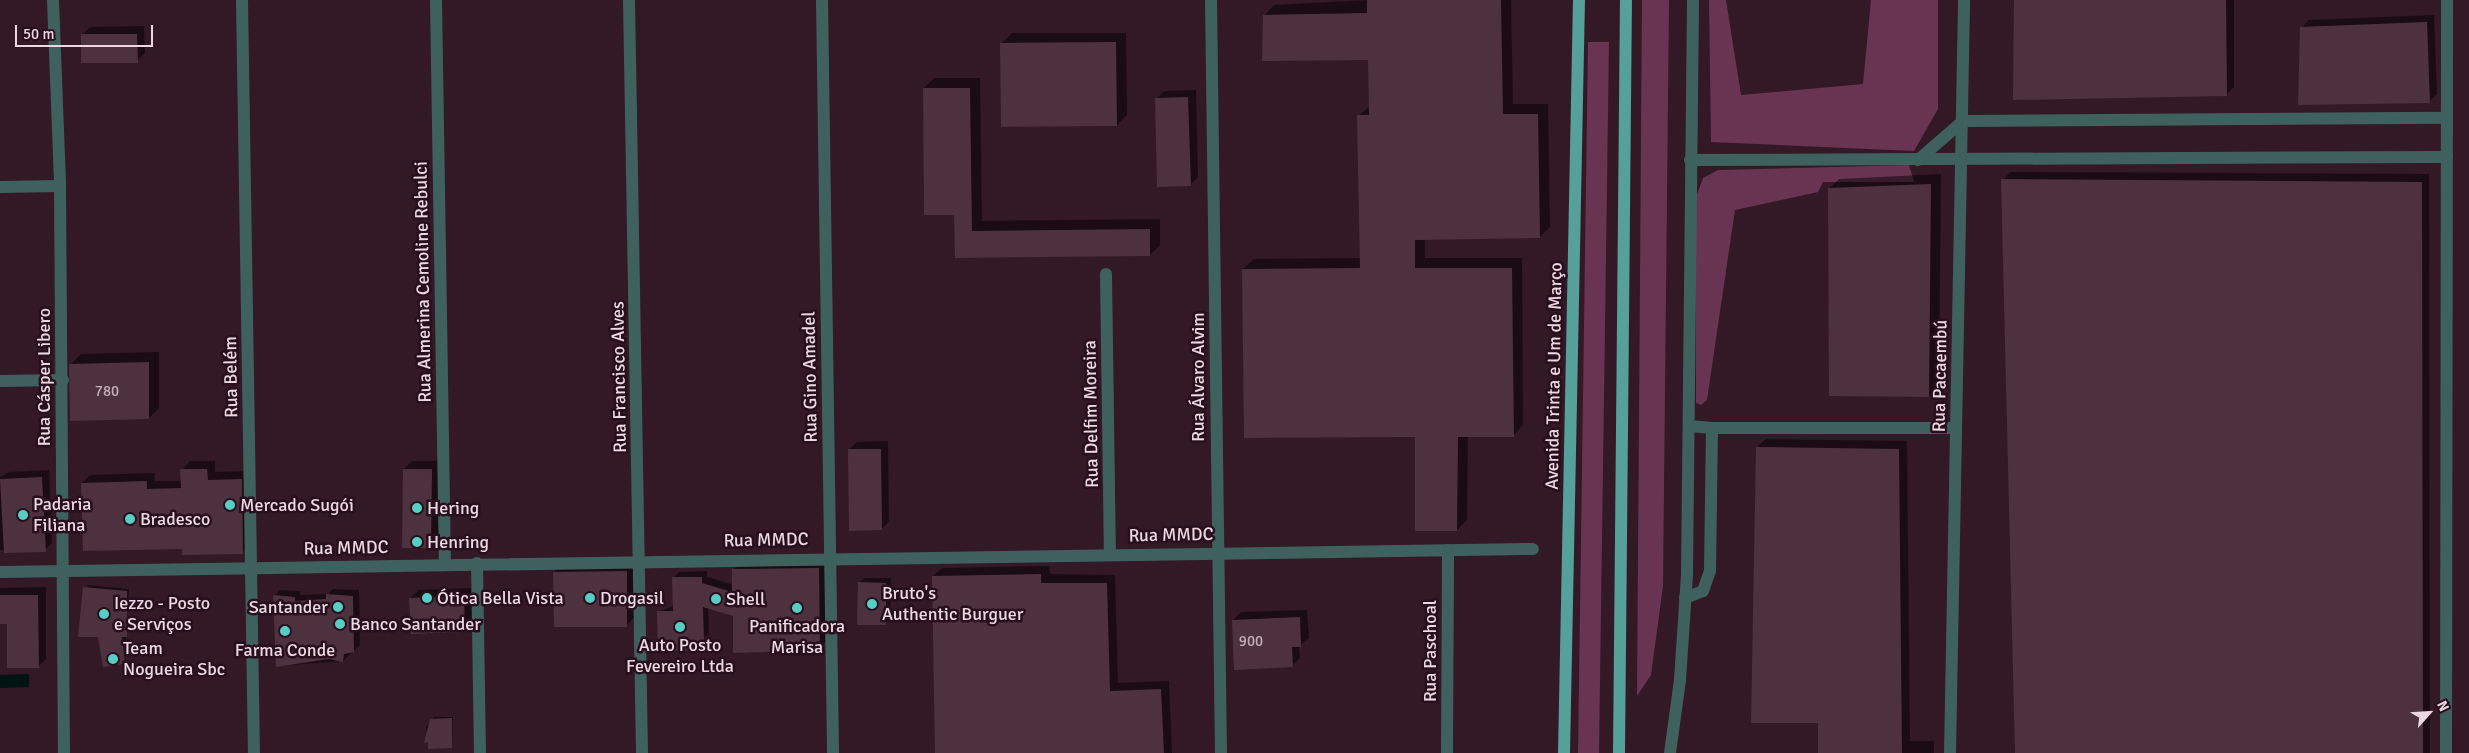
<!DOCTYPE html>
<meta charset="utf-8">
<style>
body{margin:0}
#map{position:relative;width:2469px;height:753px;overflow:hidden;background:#331826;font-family:Signika,sans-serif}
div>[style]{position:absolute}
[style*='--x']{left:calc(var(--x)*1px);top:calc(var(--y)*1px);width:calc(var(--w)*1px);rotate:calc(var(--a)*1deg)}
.green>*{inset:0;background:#693451}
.water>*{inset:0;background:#001513}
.shadow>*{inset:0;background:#0007}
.building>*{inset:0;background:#4e313f}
.minor>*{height:12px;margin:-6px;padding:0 6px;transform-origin:6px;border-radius:6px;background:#3f615e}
.major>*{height:12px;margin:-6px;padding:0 6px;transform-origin:6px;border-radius:6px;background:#56a09a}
.dots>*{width:14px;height:14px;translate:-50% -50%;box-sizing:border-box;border:2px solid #280f1d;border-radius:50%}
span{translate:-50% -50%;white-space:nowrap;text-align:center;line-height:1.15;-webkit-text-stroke:5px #280f1d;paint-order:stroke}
.number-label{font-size:15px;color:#c4aeb8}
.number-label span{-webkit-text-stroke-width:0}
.street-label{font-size:18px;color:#ebd8e1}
.poi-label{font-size:18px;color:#ebd8e1}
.left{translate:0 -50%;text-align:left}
.right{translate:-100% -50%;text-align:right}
.north{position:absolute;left:2404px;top:688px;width:50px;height:50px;-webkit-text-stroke:4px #280f1d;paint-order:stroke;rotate:64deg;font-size:14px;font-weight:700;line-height:20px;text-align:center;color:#ebd8e1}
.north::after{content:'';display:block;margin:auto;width:18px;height:22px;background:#ebd8e1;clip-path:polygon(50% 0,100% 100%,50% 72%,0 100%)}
.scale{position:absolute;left:15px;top:25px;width:138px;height:22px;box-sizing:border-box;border:2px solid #ebd8e1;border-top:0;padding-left:6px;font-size:15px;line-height:18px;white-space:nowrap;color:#ebd8e1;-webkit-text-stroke:4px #280f1d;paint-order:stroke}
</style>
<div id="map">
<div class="green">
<i style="clip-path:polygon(1642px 0,1669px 0,1663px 586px,1651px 675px,1637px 696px)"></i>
<i style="clip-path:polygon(1709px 0,1726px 0,1741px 95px,1863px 84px,1871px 0,1938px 0,1938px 109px,1914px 151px,1711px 142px)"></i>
<i style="clip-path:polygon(1588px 42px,1609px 42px,1599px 753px,1578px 753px)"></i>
<i style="clip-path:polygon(1909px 165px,1914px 182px,1823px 182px,1818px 192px,1735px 210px,1707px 400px,1701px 405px,1696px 403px,1696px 197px,1703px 178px,1718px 170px)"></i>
</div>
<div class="water">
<i style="clip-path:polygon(29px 674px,29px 687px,0 688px,0 675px)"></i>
</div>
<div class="shadow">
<i style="clip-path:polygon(1368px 0,1511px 0,1513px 104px,1548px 104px,1550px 227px,1540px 237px,1425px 239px,1425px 258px,1522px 258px,1523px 425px,1513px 436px,1468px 436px,1467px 520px,1457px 530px,1416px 436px,1243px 269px,1254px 259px,1361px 258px,1358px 116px,1370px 106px,1369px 59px,1264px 16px,1274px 5px)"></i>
<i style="clip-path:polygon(2015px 0,2234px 0,2234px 87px,2226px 95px)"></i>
<i style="clip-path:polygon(2434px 15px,2437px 94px,2429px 102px,2301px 28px,2309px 20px)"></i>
<i style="clip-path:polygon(144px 26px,145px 53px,137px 61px,82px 35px,90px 27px)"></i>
<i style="clip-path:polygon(1012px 33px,1126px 33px,1127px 115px,1117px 125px,1001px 44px)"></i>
<i style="clip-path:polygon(934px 78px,980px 78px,982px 221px,1160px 219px,1160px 245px,1150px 255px,956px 257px,955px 214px,924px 88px)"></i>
<i style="clip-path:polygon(1196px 90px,1198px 177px,1190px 185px,1156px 99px,1164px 91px)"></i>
<i style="clip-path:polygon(2010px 172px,2429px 174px,2430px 753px,2016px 753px,2003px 180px)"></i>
<i style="clip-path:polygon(1941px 174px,1939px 386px,1929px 396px,1829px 189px,1839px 179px)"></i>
<i style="clip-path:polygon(159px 352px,159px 408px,149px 418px,71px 364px,81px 354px)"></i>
<i style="clip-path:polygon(1766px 439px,1907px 441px,1910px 741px,1934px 741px,1934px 753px,1820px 753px,1820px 722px,1757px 447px)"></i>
<i style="clip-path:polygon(888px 441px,889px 521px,882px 529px,849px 449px,857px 442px)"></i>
<i style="clip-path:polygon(190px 461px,215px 461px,215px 472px,249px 471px,251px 544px,242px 553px,183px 548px,82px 483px,90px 475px,154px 473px,155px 481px,182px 481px,182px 470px)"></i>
<i style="clip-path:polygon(412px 461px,439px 461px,439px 539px,431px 546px,404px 469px)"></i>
<i style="clip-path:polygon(49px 470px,52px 543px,45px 550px,0 550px,0 477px,9px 472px)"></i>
<i style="clip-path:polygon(825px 562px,825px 642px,820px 648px,708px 607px,709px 635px,693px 641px,687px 649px,658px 612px,674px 606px,673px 578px,679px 572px,707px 571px,707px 577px,734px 585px,733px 570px,739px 564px)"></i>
<i style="clip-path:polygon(634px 563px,635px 617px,627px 625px,554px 572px,562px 564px)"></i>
<i style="clip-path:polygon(1049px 566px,1050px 574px,1115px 575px,1118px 683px,1169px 681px,1172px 753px,937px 753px,933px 576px,942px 568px)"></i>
<i style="clip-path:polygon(864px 578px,891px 578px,890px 619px,885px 624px,859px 583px)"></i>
<i style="clip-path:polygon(87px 585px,129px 589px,124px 663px,100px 636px)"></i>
<i style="clip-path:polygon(46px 587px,46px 659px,38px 667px,8px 623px,0 623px,0 588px)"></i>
<i style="clip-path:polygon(471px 588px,473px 623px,465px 631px,411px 598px,418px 590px)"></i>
<i style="clip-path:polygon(333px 589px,359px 590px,360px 645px,343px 661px,277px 666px,274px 596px,280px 590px,300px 591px,300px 595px,328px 594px)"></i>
<i style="clip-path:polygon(1307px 610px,1309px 638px,1299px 646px,1300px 658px,1292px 666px,1233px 620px,1241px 612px)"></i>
<i style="clip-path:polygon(434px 717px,453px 717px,452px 747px,429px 748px,426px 727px)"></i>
</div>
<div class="building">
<i style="clip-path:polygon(1367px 0,1501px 0,1503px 114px,1538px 114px,1540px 238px,1415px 240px,1415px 268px,1512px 268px,1514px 437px,1458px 437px,1457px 531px,1415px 531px,1415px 437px,1244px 438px,1242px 269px,1360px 268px,1357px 115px,1369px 115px,1368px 60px,1262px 61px,1263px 15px,1367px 13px)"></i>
<i style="clip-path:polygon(2014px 0,2226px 0,2227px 96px,2013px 100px)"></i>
<i style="clip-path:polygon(2427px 22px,2430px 103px,2298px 105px,2300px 27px)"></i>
<i style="clip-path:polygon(81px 34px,137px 34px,138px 63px,81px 63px)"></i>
<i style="clip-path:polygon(1116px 42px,1117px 126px,1001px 127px,1000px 43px)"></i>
<i style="clip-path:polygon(923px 88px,970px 88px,972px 231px,1150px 229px,1150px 256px,955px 258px,954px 215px,924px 215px)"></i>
<i style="clip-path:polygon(1188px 97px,1191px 186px,1157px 187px,1155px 98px)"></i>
<i style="clip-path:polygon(2001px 179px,2422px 182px,2423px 753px,2015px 753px)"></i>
<i style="clip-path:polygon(1931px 184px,1929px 397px,1829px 396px,1828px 188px)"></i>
<i style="clip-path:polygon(149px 362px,149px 419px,70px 421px,69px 364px)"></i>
<i style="clip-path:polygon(1756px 447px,1899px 449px,1902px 753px,1818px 753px,1818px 723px,1751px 723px)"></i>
<i style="clip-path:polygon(848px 449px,881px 449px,882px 530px,849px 531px)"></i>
<i style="clip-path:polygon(180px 469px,207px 469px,208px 480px,242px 479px,243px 554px,182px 555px,182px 549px,83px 551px,81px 483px,147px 481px,147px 489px,181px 488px)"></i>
<i style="clip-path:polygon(403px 469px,432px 469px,431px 548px,402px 548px)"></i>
<i style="clip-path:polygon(42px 477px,46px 552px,4px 553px,0 479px)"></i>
<i style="clip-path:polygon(819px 568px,820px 650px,733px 653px,733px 616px,703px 607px,704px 642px,687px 642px,688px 650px,658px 651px,657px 611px,673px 611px,672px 577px,702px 577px,702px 583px,732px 592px,732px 569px)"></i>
<i style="clip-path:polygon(627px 571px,627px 627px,554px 627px,553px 572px)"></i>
<i style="clip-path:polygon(1041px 574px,1041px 583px,1107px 583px,1110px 691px,1161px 689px,1164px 753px,935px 753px,932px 576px)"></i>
<i style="clip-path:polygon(858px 582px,886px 583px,886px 625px,857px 625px)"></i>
<i style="clip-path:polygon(83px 587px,127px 591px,127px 637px,122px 637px,125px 664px,103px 667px,98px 637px,78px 637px)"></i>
<i style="clip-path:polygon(326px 594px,353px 596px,354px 652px,344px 654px,343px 662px,329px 659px,276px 667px,273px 595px,295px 597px,295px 601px,326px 599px)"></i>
<i style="clip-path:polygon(0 595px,38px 595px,39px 668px,7px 668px,7px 624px,0 624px)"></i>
<i style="clip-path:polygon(464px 596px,465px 632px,411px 634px,409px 598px)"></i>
<i style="clip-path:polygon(1300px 617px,1301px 647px,1292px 647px,1293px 667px,1234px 670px,1232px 620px)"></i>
<i style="clip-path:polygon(452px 718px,452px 748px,428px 749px,428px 742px,424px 743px,430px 719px)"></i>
</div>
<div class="minor">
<i style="--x:53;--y:0;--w:186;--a:87.8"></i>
<i style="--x:60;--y:186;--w:567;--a:89.6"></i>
<i style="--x:242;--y:0;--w:753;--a:89.09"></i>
<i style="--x:436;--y:0;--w:564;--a:89.09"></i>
<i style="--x:629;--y:0;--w:753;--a:89.01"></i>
<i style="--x:822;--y:0;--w:753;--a:89.16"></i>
<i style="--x:1211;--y:0;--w:753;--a:89.24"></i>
<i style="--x:1690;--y:160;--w:757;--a:-0.23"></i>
<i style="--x:1918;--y:160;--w:60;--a:-40.9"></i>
<i style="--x:1963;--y:121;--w:483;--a:-0.4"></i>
<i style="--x:0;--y:187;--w:60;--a:-1"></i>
<i style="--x:1106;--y:274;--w:280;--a:89.2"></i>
<i style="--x:0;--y:381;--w:63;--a:-0.9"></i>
<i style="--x:1712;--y:428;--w:244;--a:0"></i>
<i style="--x:477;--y:563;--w:190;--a:89.1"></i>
<i style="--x:0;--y:572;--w:1533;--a:-0.86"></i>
<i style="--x:1685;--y:598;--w:19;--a:-21"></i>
<i style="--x:1703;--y:591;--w:21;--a:-71"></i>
<i style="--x:1710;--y:571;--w:143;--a:-89.2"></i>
<i style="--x:1712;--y:428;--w:22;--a:-175"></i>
<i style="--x:1447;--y:753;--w:203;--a:-89.7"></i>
<i style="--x:1670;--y:753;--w:74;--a:-82.2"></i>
<i style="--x:1680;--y:680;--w:105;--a:-86.2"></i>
<i style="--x:1687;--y:575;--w:575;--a:-89.4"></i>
<i style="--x:1950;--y:753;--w:753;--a:-88.93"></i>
<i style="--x:2446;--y:753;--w:753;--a:-89.92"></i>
</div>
<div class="major">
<i style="--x:1564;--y:753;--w:753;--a:-88.86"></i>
<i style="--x:1619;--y:753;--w:753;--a:-89.47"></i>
</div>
<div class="dots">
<i style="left:230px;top:505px;background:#56cec4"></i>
<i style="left:417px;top:508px;background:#56cec4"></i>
<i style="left:23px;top:515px;background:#56cec4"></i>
<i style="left:130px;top:519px;background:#56cec4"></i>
<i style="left:417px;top:542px;background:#56cec4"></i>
<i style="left:427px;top:598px;background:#56cec4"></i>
<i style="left:590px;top:598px;background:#56cec4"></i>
<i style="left:716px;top:599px;background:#56cec4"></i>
<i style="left:872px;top:604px;background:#56cec4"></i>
<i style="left:338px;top:607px;background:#56cec4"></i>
<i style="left:797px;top:608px;background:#56cec4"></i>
<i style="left:104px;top:614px;background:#56cec4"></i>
<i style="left:340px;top:624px;background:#56cec4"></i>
<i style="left:680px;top:627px;background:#56cec4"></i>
<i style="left:285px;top:631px;background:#56cec4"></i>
<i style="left:113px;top:659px;background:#56cec4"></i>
</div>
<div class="number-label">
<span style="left:107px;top:392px">780</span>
<span style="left:1251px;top:642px">900</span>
</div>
<div class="street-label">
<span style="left:423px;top:282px;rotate:-91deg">Rua Almerina Cemoline Rebulci</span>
<span style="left:1554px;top:376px;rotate:-89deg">Avenida Trinta e Um de Março</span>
<span style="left:1940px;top:376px;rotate:-89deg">Rua Pacaembú</span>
<span style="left:44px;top:377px;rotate:-90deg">Rua Cásper Libero</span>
<span style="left:231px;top:377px;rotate:-91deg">Rua Belém</span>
<span style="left:619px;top:377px;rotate:-91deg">Rua Francisco Alves</span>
<span style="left:810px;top:377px;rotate:-91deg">Rua Gino Amadel</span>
<span style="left:1198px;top:377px;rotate:-90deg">Rua Álvaro Alvim</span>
<span style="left:1091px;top:414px;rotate:-91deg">Rua Delfim Moreira</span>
<span style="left:1171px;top:535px;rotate:-1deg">Rua MMDC</span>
<span style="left:766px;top:540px;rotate:-1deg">Rua MMDC</span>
<span style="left:346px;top:548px;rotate:-1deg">Rua MMDC</span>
<span style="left:1430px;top:651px;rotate:-90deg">Rua Paschoal</span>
</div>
<div class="poi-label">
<span class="left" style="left:33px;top:515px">Padaria<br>Filiana</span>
<span class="left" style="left:240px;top:505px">Mercado Sugói</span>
<span class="left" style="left:427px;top:508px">Hering</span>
<span class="left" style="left:140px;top:519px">Bradesco</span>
<span class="left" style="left:427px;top:542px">Henring</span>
<span class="left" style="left:882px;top:604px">Bruto's<br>Authentic Burguer</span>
<span class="left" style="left:437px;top:598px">Ótica Bella Vista</span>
<span class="left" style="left:600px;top:598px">Drogasil</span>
<span class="left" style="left:726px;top:599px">Shell</span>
<span class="left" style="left:114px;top:614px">Iezzo - Posto<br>e Serviços</span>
<span class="right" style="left:328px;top:607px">Santander</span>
<span class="left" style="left:350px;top:624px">Banco Santander</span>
<span style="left:797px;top:637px">Panificadora<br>Marisa</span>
<span style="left:680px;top:656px">Auto Posto<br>Fevereiro Ltda</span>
<span class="left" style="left:123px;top:659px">Team<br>Nogueira Sbc</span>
<span style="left:285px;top:650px">Farma Conde</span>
</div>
<div class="north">N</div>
<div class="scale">50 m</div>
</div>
